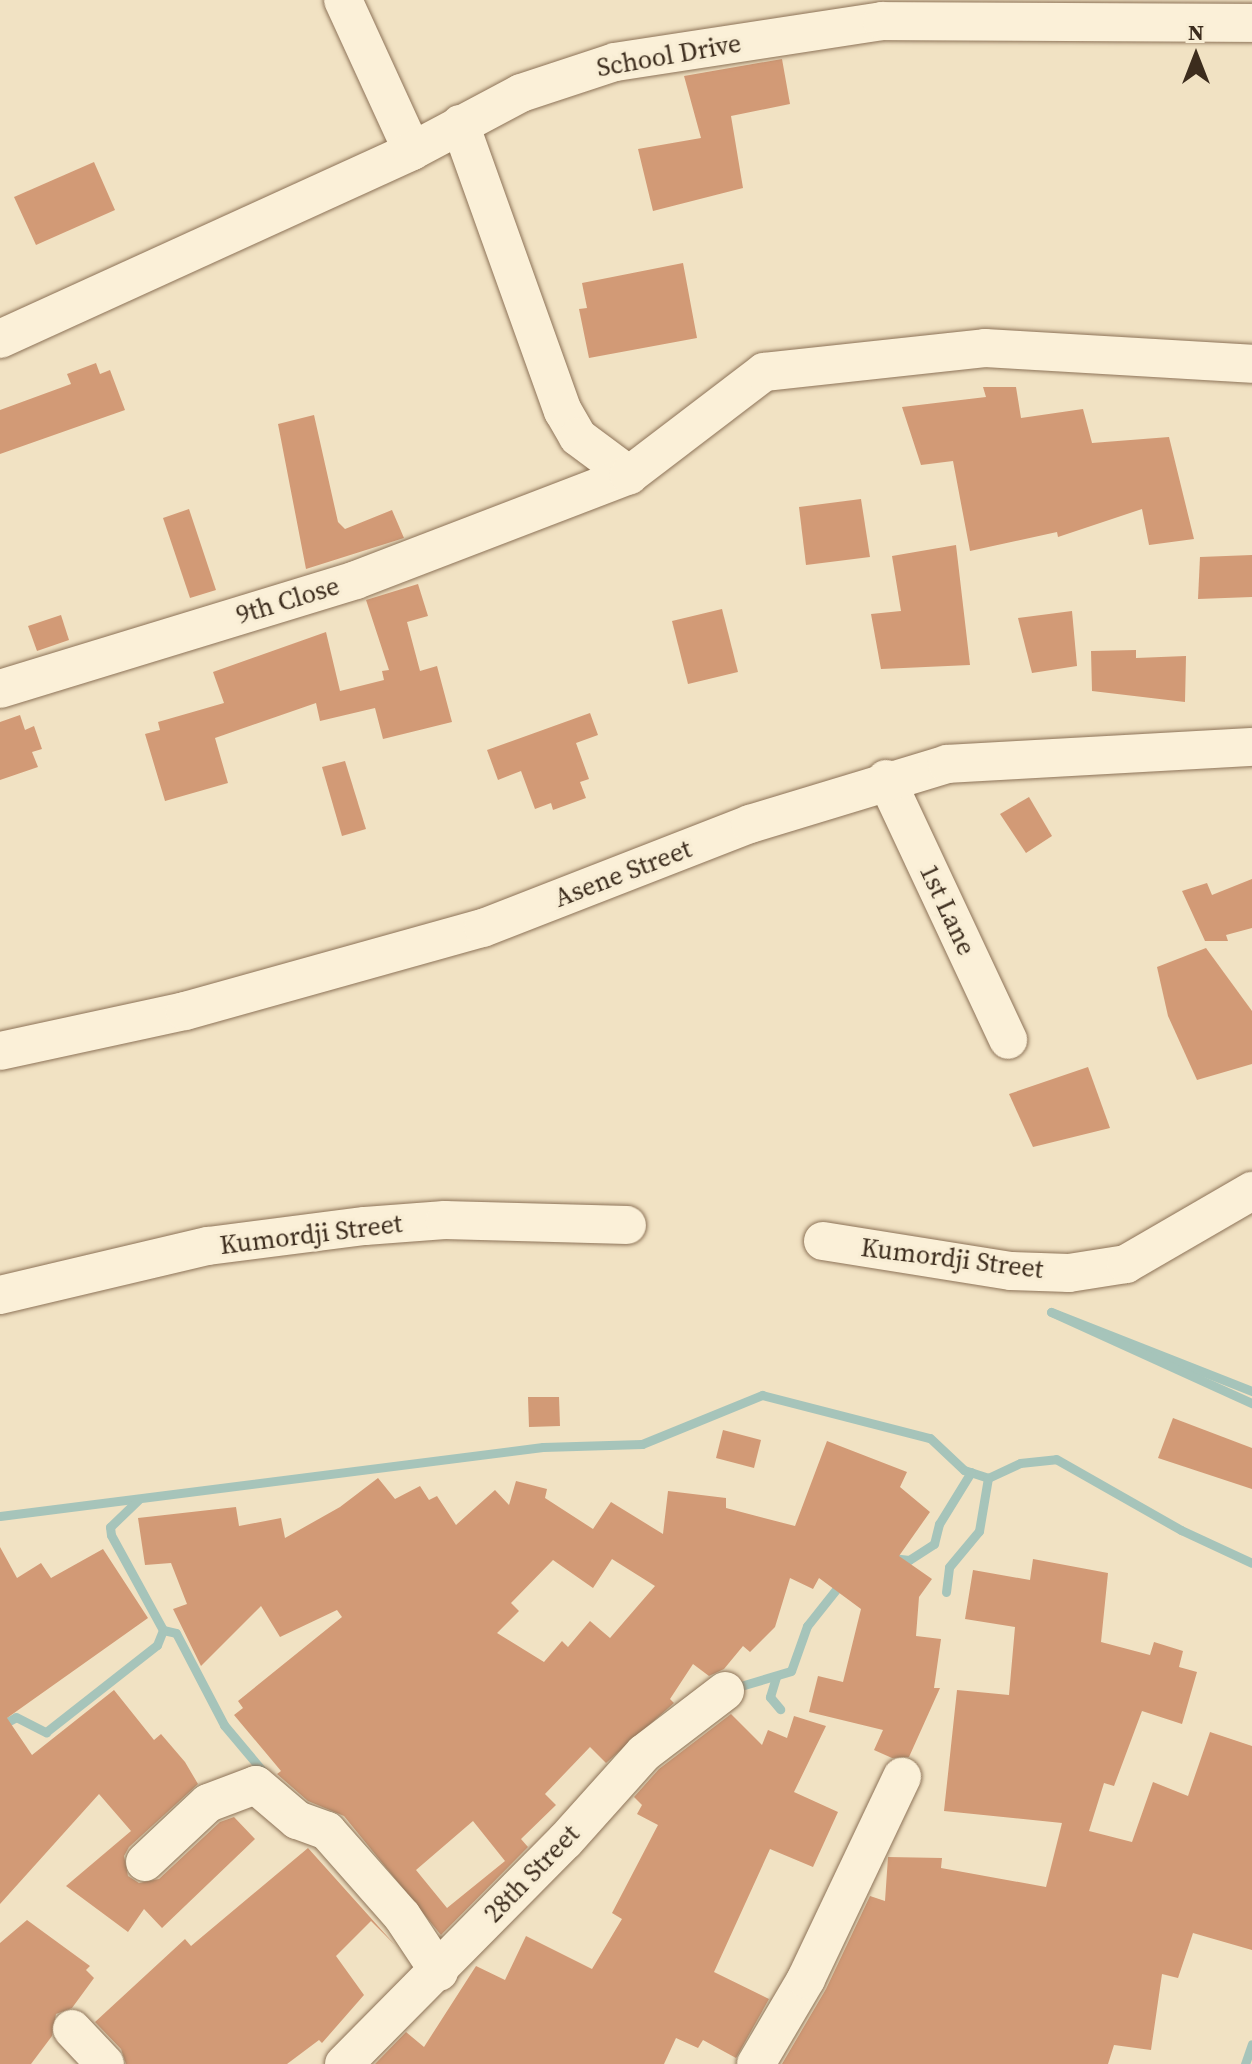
<!DOCTYPE html>
<style>
body{margin:0}
#map{position:relative;width:1252px;height:2064px;overflow:hidden;background:#f1e2c3;font-family:"Source Serif 4",serif}
div>[style]{position:absolute}
[style*='--x']{left:calc(var(--x)*1px);top:calc(var(--y)*1px);width:calc(var(--w)*1px);rotate:calc(var(--a)*1deg)}
.stream>*{height:9px;margin:-4.5px;padding:0 4.5px;transform-origin:4.5px;border-radius:4.5px;background:#a6c4ba}
.building>*{inset:0;background:#d29a76}
.roads{filter:drop-shadow(0 0 2px #8d7358) drop-shadow(0 0 2px #8d7358)}
.minor>*{height:38px;margin:-19px;padding:0 19px;transform-origin:19px;border-radius:19px;background:#fbf0d8}
span{translate:-50% -50%;white-space:nowrap;text-align:center;line-height:1.15;-webkit-text-stroke:6px #f8edd4;paint-order:stroke}
.street-label{font-size:26px;color:#3c2c1d}
.north{position:absolute;left:1156px;top:16px;width:80px;height:80px;-webkit-text-stroke:6px #f8edd4;paint-order:stroke;rotate:0deg;font-size:22px;font-weight:700;line-height:32px;text-align:center;color:#3c2c1d}
.north::after{content:'';display:block;margin:auto;width:28px;height:36px;background:#3c2c1d;clip-path:polygon(50% 0,100% 100%,50% 72%,0 100%)}
</style>
<div id="map">
<div class="stream">
<i style="--x:1252;--y:1391;--w:216;--a:-158.5"></i>
<i style="--x:1051;--y:1312;--w:221;--a:24.4"></i>
<i style="--x:0;--y:1516;--w:547;--a:-7.24"></i>
<i style="--x:543;--y:1447;--w:99;--a:-1.7"></i>
<i style="--x:642;--y:1444;--w:130;--a:-22.2"></i>
<i style="--x:762;--y:1395;--w:173;--a:14.4"></i>
<i style="--x:930;--y:1438;--w:47;--a:43.3"></i>
<i style="--x:964;--y:1470;--w:25;--a:18"></i>
<i style="--x:988;--y:1478;--w:35;--a:-25"></i>
<i style="--x:1020;--y:1463;--w:36;--a:-6"></i>
<i style="--x:1056;--y:1459;--w:144;--a:29.6"></i>
<i style="--x:1181;--y:1530;--w:78;--a:24.9"></i>
<i style="--x:892;--y:1558;--w:17;--a:7"></i>
<i style="--x:909;--y:1560;--w:30;--a:-33"></i>
<i style="--x:934;--y:1544;--w:21;--a:-76"></i>
<i style="--x:939;--y:1524;--w:61;--a:-58.4"></i>
<i style="--x:946;--y:1592;--w:25;--a:-83"></i>
<i style="--x:949;--y:1567;--w:47;--a:-50.2"></i>
<i style="--x:979;--y:1531;--w:54;--a:-80.4"></i>
<i style="--x:163;--y:1630;--w:13;--a:13"></i>
<i style="--x:176;--y:1633;--w:104;--a:62.4"></i>
<i style="--x:224;--y:1725;--w:65;--a:50"></i>
<i style="--x:776;--y:1677;--w:21;--a:107"></i>
<i style="--x:770;--y:1697;--w:16;--a:50"></i>
<i style="--x:734;--y:1688;--w:59;--a:-16.6"></i>
<i style="--x:791;--y:1671;--w:48;--a:-70.4"></i>
<i style="--x:807;--y:1626;--w:56;--a:-51.5"></i>
<i style="--x:0;--y:1726;--w:18;--a:-29"></i>
<i style="--x:16;--y:1717;--w:34;--a:27"></i>
<i style="--x:46;--y:1732;--w:141;--a:-38.1"></i>
<i style="--x:157;--y:1645;--w:16;--a:-68"></i>
<i style="--x:163;--y:1630;--w:108;--a:-118.7"></i>
<i style="--x:111;--y:1535;--w:8;--a:-97"></i>
<i style="--x:110;--y:1527;--w:40;--a:-44"></i>
<i style="--x:1245;--y:2064;--w:21;--a:-71"></i>
</div>
<div class="building">
<i style="clip-path:polygon(782px 59px,790px 104px,731px 116px,743px 188px,653px 211px,638px 149px,701px 138px,684px 76px)"></i>
<i style="clip-path:polygon(94px 162px,115px 210px,36px 245px,14px 197px)"></i>
<i style="clip-path:polygon(683px 263px,697px 338px,589px 358px,579px 309px,587px 308px,582px 283px)"></i>
<i style="clip-path:polygon(96px 363px,100px 374px,110px 370px,125px 410px,0 454px,0 410px,71px 384px,67px 374px)"></i>
<i style="clip-path:polygon(983px 387px,1016px 387px,1021px 418px,1083px 409px,1092px 443px,1169px 437px,1194px 539px,1149px 545px,1142px 509px,1058px 537px,1057px 532px,970px 551px,953px 461px,921px 465px,902px 407px,986px 397px)"></i>
<i style="clip-path:polygon(314px 415px,338px 522px,345px 529px,392px 510px,404px 538px,306px 569px,278px 424px)"></i>
<i style="clip-path:polygon(861px 499px,870px 557px,806px 565px,799px 507px)"></i>
<i style="clip-path:polygon(189px 509px,216px 590px,190px 598px,163px 518px)"></i>
<i style="clip-path:polygon(956px 545px,970px 665px,881px 669px,871px 614px,901px 611px,892px 556px)"></i>
<i style="clip-path:polygon(1252px 555px,1252px 597px,1198px 599px,1200px 557px)"></i>
<i style="clip-path:polygon(418px 584px,428px 616px,407px 622px,420px 671px,437px 666px,452px 722px,383px 739px,375px 708px,320px 721px,316px 703px,215px 738px,228px 783px,165px 801px,145px 734px,160px 730px,158px 722px,224px 703px,213px 672px,326px 632px,340px 691px,384px 680px,382px 671px,389px 670px,366px 600px)"></i>
<i style="clip-path:polygon(722px 609px,738px 672px,688px 684px,672px 621px)"></i>
<i style="clip-path:polygon(1072px 611px,1077px 666px,1032px 673px,1018px 618px)"></i>
<i style="clip-path:polygon(61px 615px,69px 640px,37px 651px,28px 626px)"></i>
<i style="clip-path:polygon(1136px 650px,1136px 658px,1186px 656px,1185px 702px,1092px 691px,1091px 651px)"></i>
<i style="clip-path:polygon(590px 713px,598px 735px,576px 743px,589px 779px,580px 782px,586px 798px,553px 810px,551px 803px,535px 809px,521px 771px,498px 780px,487px 750px)"></i>
<i style="clip-path:polygon(20px 715px,25px 730px,34px 726px,42px 749px,32px 752px,38px 767px,0 780px,0 722px)"></i>
<i style="clip-path:polygon(345px 761px,366px 829px,342px 836px,322px 767px)"></i>
<i style="clip-path:polygon(1029px 797px,1052px 836px,1026px 853px,1000px 814px)"></i>
<i style="clip-path:polygon(1252px 879px,1252px 928px,1226px 935px,1228px 941px,1205px 941px,1182px 891px,1207px 883px,1212px 895px)"></i>
<i style="clip-path:polygon(1206px 948px,1252px 1011px,1252px 1064px,1197px 1080px,1168px 1016px,1157px 967px)"></i>
<i style="clip-path:polygon(1088px 1067px,1110px 1128px,1033px 1147px,1009px 1094px)"></i>
<i style="clip-path:polygon(528px 1397px,559px 1397px,560px 1426px,529px 1427px)"></i>
<i style="clip-path:polygon(1173px 1418px,1252px 1448px,1252px 1489px,1158px 1458px)"></i>
<i style="clip-path:polygon(723px 1430px,761px 1440px,754px 1468px,716px 1458px)"></i>
<i style="clip-path:polygon(evenodd,827px 1441px,907px 1472px,900px 1487px,930px 1512px,899px 1556px,932px 1579px,919px 1597px,916px 1636px,941px 1639px,934px 1688px,940px 1688px,909px 1757px,892px 1758px,874px 1750px,883px 1730px,809px 1712px,818px 1676px,843px 1682px,861px 1609px,819px 1578px,813px 1589px,790px 1578px,775px 1627px,750px 1652px,743px 1646px,724px 1669px,709px 1676px,693px 1664px,670px 1699px,674px 1703px,606px 1763px,590px 1747px,545px 1794px,556px 1805px,521px 1839px,528px 1847px,441px 1935px,344px 1816px,308px 1801px,277px 1774px,281px 1771px,234px 1715px,243px 1708px,238px 1701px,342px 1617px,337px 1610px,280px 1637px,261px 1606px,201px 1666px,173px 1609px,187px 1604px,171px 1563px,145px 1565px,138px 1518px,236px 1507px,239px 1526px,281px 1518px,285px 1538px,340px 1507px,378px 1478px,395px 1499px,420px 1486px,429px 1500px,437px 1496px,456px 1525px,495px 1490px,509px 1505px,516px 1481px,547px 1489px,545px 1498px,593px 1529px,611px 1502px,663px 1534px,668px 1491px,726px 1498px,726px 1508px,795px 1526px,827px 1441px,612px 1559px,655px 1586px,610px 1638px,590px 1621px,568px 1647px,562px 1641px,544px 1662px,497px 1633px,519px 1611px,511px 1603px,553px 1560px,593px 1588px,612px 1559px,827px 1441px,473px 1821px,505px 1861px,447px 1908px,416px 1870px,473px 1821px)"></i>
<i style="clip-path:polygon(0 1547px,17px 1578px,41px 1563px,51px 1578px,103px 1549px,148px 1618px,7px 1718px,32px 1755px,114px 1690px,154px 1740px,161px 1734px,185px 1762px,198px 1784px,129px 1847px,124px 1856px,128px 1876px,139px 1883px,159px 1879px,220px 1822px,234px 1817px,255px 1839px,162px 1928px,144px 1909px,128px 1932px,66px 1886px,131px 1831px,99px 1794px,0 1904px)"></i>
<i style="clip-path:polygon(1033px 1559px,1108px 1573px,1101px 1642px,1150px 1655px,1154px 1642px,1183px 1651px,1179px 1667px,1197px 1672px,1182px 1724px,1142px 1711px,1114px 1786px,1104px 1783px,1089px 1831px,1132px 1842px,1153px 1782px,1188px 1796px,1210px 1732px,1252px 1746px,1252px 1950px,1193px 1933px,1178px 1978px,1162px 1974px,1151px 2050px,1114px 2045px,1108px 2064px,782px 2064px,826px 1989px,870px 1896px,885px 1901px,888px 1857px,942px 1858px,941px 1868px,1046px 1887px,1062px 1823px,944px 1811px,957px 1690px,1009px 1695px,1015px 1627px,965px 1619px,973px 1570px,1030px 1580px)"></i>
<i style="clip-path:polygon(731px 1714px,762px 1745px,768px 1730px,787px 1738px,794px 1716px,826px 1726px,794px 1792px,838px 1812px,813px 1867px,770px 1849px,714px 1972px,769px 1999px,736px 2058px,703px 2040px,698px 2048px,676px 2038px,664px 2064px,375px 2064px,406px 2032px,424px 2047px,476px 1966px,505px 1980px,526px 1936px,592px 1969px,622px 1919px,612px 1913px,658px 1825px,637px 1814px,642px 1805px,634px 1797px,659px 1769px)"></i>
<i style="clip-path:polygon(308px 1848px,395px 1945px,371px 1921px,336px 1956px,364px 1995px,322px 2043px,319px 2040px,287px 2064px,126px 2064px,121px 2049px,95px 2022px,185px 1939px,191px 1946px)"></i>
<i style="clip-path:polygon(27px 1920px,90px 1966px,86px 1970px,94px 1978px,72px 2008px,56px 2014px,52px 2036px,31px 2064px,0 2064px,0 1943px)"></i>
</div>
<div class="roads">
<div class="minor">
<i style="--x:343;--y:0;--w:166;--a:65.4"></i>
<i style="--x:460;--y:124;--w:305;--a:70.3"></i>
<i style="--x:563;--y:411;--w:30;--a:60"></i>
<i style="--x:578;--y:437;--w:64;--a:36.7"></i>
<i style="--x:0;--y:339;--w:453;--a:-24.5"></i>
<i style="--x:412;--y:151;--w:123;--a:-28"></i>
<i style="--x:521;--y:93;--w:99;--a:-18.3"></i>
<i style="--x:615;--y:62;--w:270;--a:-8.7"></i>
<i style="--x:882;--y:21;--w:370;--a:0.3"></i>
<i style="--x:0;--y:689;--w:372;--a:-17"></i>
<i style="--x:356;--y:580;--w:292;--a:-21"></i>
<i style="--x:629;--y:475;--w:170;--a:-37.3"></i>
<i style="--x:764;--y:372;--w:222;--a:-6.2"></i>
<i style="--x:985;--y:348;--w:267;--a:3.4"></i>
<i style="--x:886;--y:779;--w:288;--a:64.9"></i>
<i style="--x:0;--y:1051;--w:189;--a:-12.2"></i>
<i style="--x:185;--y:1011;--w:309;--a:-15.6"></i>
<i style="--x:483;--y:928;--w:287;--a:-21.3"></i>
<i style="--x:750;--y:824;--w:206;--a:-16.9"></i>
<i style="--x:947;--y:764;--w:305;--a:-3.2"></i>
<i style="--x:823;--y:1241;--w:190;--a:9.1"></i>
<i style="--x:1011;--y:1271;--w:58;--a:2"></i>
<i style="--x:1069;--y:1273;--w:58;--a:-9"></i>
<i style="--x:1126;--y:1264;--w:146;--a:-30.1"></i>
<i style="--x:0;--y:1295;--w:214;--a:-13.3"></i>
<i style="--x:208;--y:1246;--w:158;--a:-7.3"></i>
<i style="--x:365;--y:1226;--w:80;--a:-4.3"></i>
<i style="--x:445;--y:1220;--w:182;--a:1.6"></i>
<i style="--x:145;--y:1862;--w:86;--a:-43.1"></i>
<i style="--x:208;--y:1803;--w:51;--a:-20.6"></i>
<i style="--x:256;--y:1785;--w:54;--a:40.5"></i>
<i style="--x:297;--y:1820;--w:32;--a:20"></i>
<i style="--x:327;--y:1831;--w:113;--a:48.6"></i>
<i style="--x:402;--y:1916;--w:67;--a:56.5"></i>
<i style="--x:72;--y:2029;--w:48;--a:46.7"></i>
<i style="--x:344;--y:2064;--w:314;--a:-45.3"></i>
<i style="--x:565;--y:1841;--w:118;--a:-48.1"></i>
<i style="--x:644;--y:1753;--w:102;--a:-37.4"></i>
<i style="--x:756;--y:2064;--w:99;--a:-59.5"></i>
<i style="--x:806;--y:1979;--w:224;--a:-64.6"></i>
</div>
</div>
<div class="street-label">
<span style="left:669px;top:56px;rotate:-10deg">School Drive</span>
<span style="left:288px;top:601px;rotate:-17deg">9th Close</span>
<span style="left:623px;top:874px;rotate:-21deg">Asene Street</span>
<span style="left:947px;top:910px;rotate:65deg">1st Lane</span>
<span style="left:311px;top:1235px;rotate:-7deg">Kumordji Street</span>
<span style="left:952px;top:1259px;rotate:7deg">Kumordji Street</span>
<span style="left:532px;top:1874px;rotate:-46deg">28th Street</span>
</div>
<div class="north">N</div>
</div>
